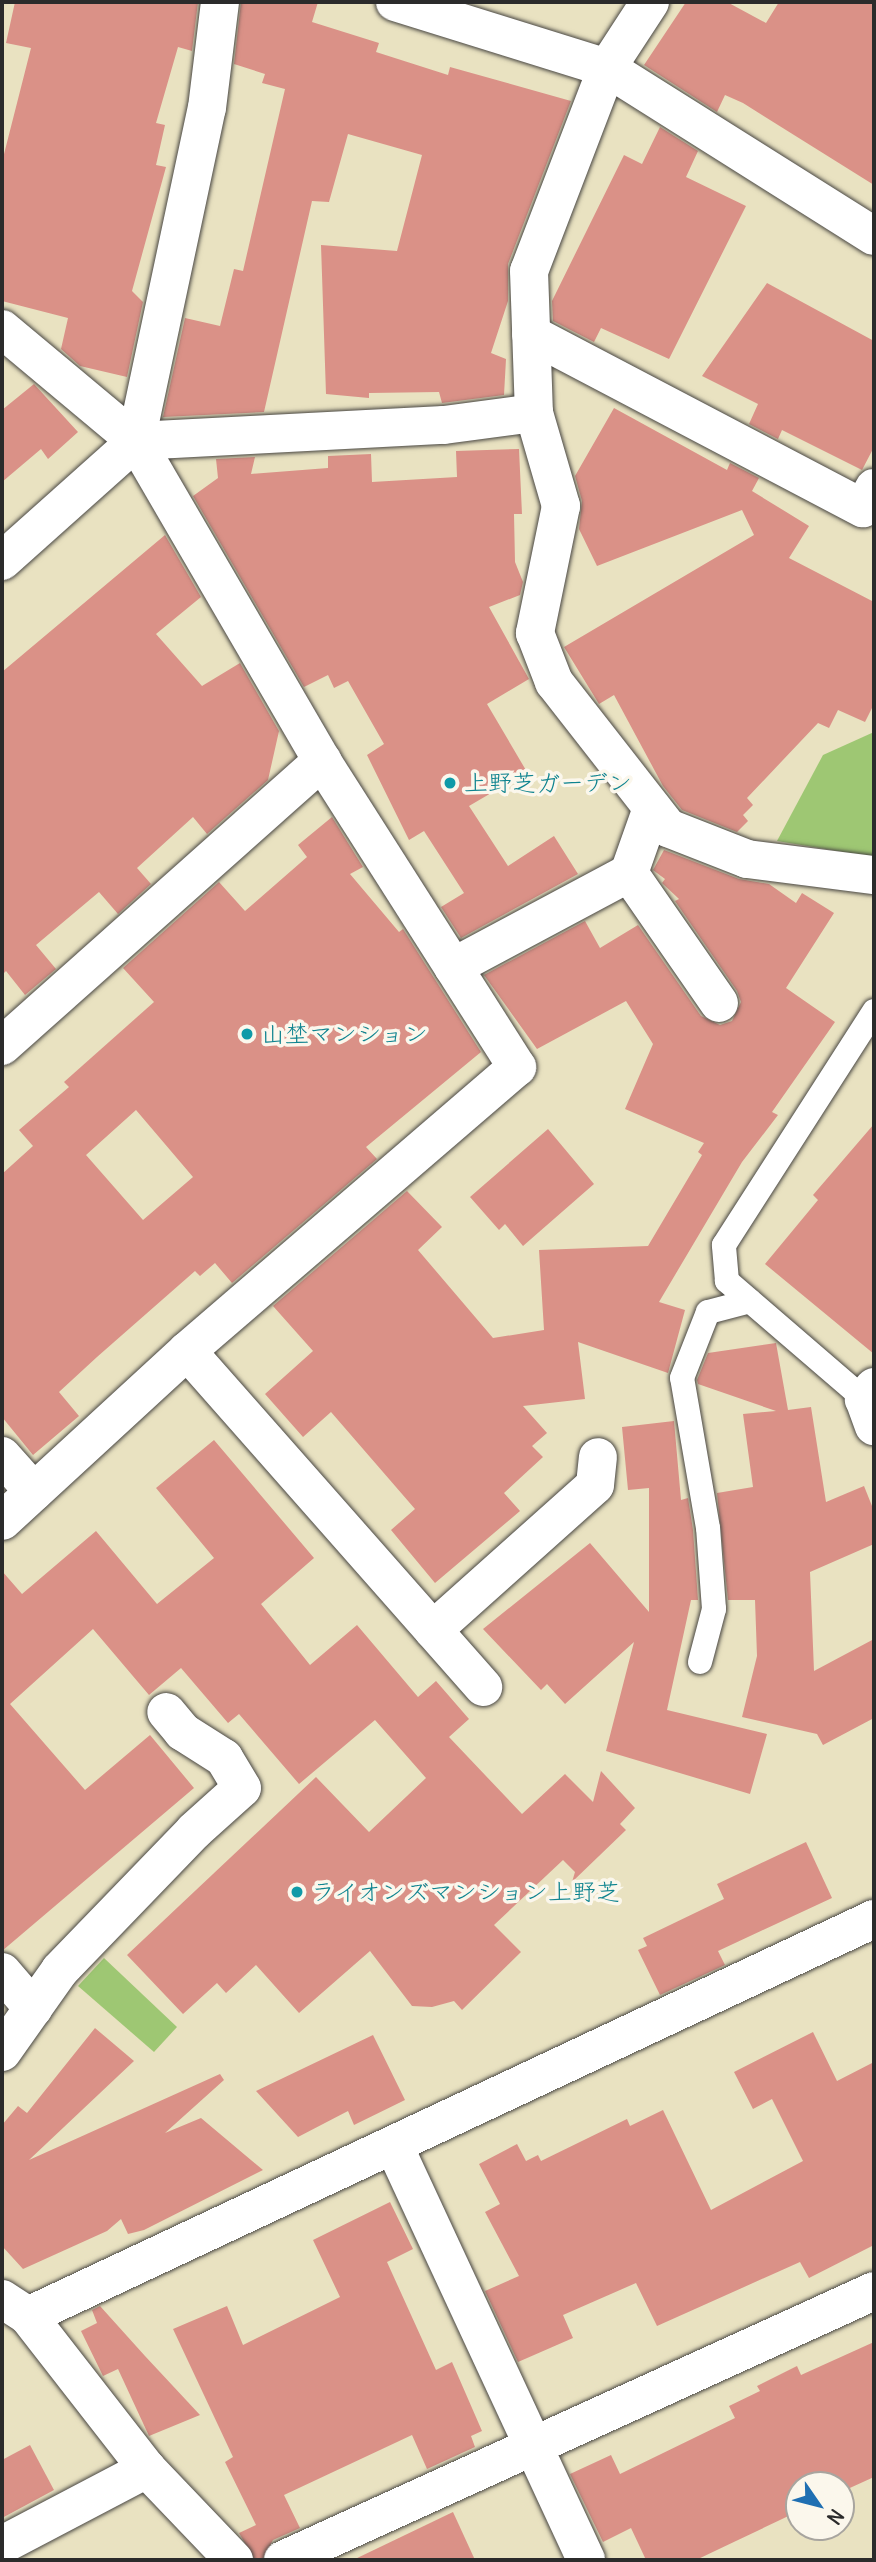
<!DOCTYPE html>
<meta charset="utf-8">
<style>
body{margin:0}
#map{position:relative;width:876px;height:2562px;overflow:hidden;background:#e9e2c1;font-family:Delius,"Klee One",sans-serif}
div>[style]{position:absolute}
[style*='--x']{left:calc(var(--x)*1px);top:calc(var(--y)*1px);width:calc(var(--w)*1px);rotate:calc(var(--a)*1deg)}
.green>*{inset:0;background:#9ec773}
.building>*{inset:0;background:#da9187}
.roads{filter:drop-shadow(0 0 2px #484642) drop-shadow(0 0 2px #484642)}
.service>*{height:24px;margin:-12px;padding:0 12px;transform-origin:12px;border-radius:12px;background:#fff}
.minor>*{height:38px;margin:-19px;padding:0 19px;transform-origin:19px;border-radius:19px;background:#fff}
.dots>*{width:19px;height:19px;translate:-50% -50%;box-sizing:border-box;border:4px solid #fbf7ec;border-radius:50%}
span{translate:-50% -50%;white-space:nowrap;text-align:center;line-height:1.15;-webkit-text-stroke:7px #fbf7ec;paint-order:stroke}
.culture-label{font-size:24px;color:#0d838f}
.left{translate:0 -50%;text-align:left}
.frame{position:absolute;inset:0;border:4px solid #2b2b2b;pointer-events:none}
.north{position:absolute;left:785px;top:2471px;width:70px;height:70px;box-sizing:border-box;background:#fbf7ec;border:2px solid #a8a59f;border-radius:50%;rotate:125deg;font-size:19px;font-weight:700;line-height:28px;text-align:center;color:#2b2b2b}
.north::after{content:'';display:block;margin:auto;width:24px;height:32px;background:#1f6fb2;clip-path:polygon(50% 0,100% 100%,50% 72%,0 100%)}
</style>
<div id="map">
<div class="green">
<i style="clip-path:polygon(874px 732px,874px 857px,777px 841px,823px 755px)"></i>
<i style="clip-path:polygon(104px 1958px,177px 2027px,154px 2052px,78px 1986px)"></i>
</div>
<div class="building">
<i style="clip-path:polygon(15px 2px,198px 2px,192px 51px,178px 47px,156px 123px,165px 125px,156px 165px,166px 167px,132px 291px,143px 302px,127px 377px,80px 366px,61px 349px,68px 318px,2px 301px,2px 162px,31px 48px,6px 43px)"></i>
<i style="clip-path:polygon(241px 2px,318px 2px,312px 22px,379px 43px,376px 52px,448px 75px,450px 67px,571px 101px,508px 264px,508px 301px,491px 353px,506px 359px,504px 395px,442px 403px,439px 392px,369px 393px,369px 398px,326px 394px,321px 245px,397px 251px,422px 155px,348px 134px,329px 202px,312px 201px,264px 412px,163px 417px,185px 318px,220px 326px,234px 269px,243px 271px,285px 89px,262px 83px,265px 74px,234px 64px)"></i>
<i style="clip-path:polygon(686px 2px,727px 2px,766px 23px,779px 2px,874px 2px,874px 185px,743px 103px,725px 95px,717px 112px,644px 65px)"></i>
<i style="clip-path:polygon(660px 127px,698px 151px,686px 177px,746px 206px,669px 359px,601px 328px,594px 342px,553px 321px,552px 301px,624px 155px,642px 164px)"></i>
<i style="clip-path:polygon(767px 283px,874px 341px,874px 447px,862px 470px,782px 430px,778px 439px,749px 424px,758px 404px,702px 376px)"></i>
<i style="clip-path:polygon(34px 384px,78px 432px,48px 459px,41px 449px,2px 482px,2px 410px)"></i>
<i style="clip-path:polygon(614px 408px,727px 470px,730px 463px,759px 478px,752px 491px,809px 526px,789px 558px,874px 602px,874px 704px,865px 722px,838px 710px,829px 728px,818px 723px,747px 798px,753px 805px,743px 815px,748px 821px,737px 832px,682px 810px,663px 786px,614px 695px,599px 704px,564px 647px,754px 535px,742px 510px,597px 566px,579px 529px,582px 501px,575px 476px)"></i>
<i style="clip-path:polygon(519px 449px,522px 514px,514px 514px,515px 562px,523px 582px,520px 595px,489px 607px,529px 679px,487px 704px,527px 772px,469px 806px,508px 866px,554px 836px,578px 874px,461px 938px,441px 907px,464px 893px,424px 831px,409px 840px,367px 755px,384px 744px,348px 681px,334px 688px,328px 675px,304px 687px,193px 496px,218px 478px,216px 459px,255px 457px,251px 474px,328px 468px,328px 456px,371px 454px,372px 482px,457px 477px,456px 451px)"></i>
<i style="clip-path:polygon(165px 535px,201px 597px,156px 634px,202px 686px,240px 663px,279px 731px,268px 780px,207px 834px,193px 817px,137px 868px,151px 884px,118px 914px,99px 892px,36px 945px,56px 969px,25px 995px,6px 971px,2px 975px,2px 672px)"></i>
<i style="clip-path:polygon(evenodd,332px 817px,363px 867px,350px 874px,399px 932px,403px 929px,481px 1052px,366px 1147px,377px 1159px,232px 1283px,215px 1263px,200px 1276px,195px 1271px,97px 1357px,59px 1392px,79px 1416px,33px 1455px,2px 1417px,2px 1174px,33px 1146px,19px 1130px,69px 1087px,64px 1082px,154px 1002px,123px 968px,219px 882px,245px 911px,307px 857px,298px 845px,332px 817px,136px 1110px,193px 1177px,143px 1220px,86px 1155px,136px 1110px)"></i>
<i style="clip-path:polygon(664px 850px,739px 879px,769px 884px,796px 903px,802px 893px,834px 913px,786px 988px,835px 1022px,772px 1112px,778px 1115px,742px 1162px,659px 1302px,685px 1310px,668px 1373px,578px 1342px,585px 1399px,523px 1406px,547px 1433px,532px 1446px,543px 1457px,504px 1493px,520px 1511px,435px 1583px,391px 1530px,415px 1509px,331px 1412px,303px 1437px,265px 1394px,313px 1351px,273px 1306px,407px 1191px,442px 1227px,418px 1250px,493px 1338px,544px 1330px,539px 1250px,648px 1246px,702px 1155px,698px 1152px,704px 1143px,625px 1109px,653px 1044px,626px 1001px,537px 1049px,484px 975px,585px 921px,600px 948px,638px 925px,701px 1016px,720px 1025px,732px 1021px,741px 1002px,737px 991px,675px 901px,679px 899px,662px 883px,665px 879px,653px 870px)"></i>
<i style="clip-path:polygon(874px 1124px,874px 1354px,765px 1264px,818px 1200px,813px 1195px)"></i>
<i style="clip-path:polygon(548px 1129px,594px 1184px,523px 1246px,505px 1224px,499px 1230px,470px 1197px)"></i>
<i style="clip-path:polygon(776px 1343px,788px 1410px,811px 1407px,826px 1502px,864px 1486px,874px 1511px,874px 1544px,810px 1572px,814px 1671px,874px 1639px,874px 1718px,823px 1745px,817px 1734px,742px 1717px,757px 1656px,755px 1600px,728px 1600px,717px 1493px,753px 1487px,743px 1414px,776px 1411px,698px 1384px,697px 1380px,708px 1353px)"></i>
<i style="clip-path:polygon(674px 1421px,681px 1500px,688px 1498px,693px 1530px,698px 1600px,691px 1600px,667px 1710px,767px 1734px,750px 1794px,606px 1751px,634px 1642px,565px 1704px,547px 1684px,541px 1690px,483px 1629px,590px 1543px,649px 1612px,649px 1488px,628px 1490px,622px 1427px)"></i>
<i style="clip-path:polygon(214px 1440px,314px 1558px,261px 1604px,310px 1665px,357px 1625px,418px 1697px,436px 1681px,469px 1719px,449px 1737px,522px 1814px,565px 1774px,593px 1802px,601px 1771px,635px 1808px,620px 1824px,626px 1830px,572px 1882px,575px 1872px,563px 1860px,494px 1925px,521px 1952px,462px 2010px,454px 2001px,432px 2007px,412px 2006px,370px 1951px,299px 2013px,256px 1965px,226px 1993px,217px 1983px,183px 2014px,127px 1955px,316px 1777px,369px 1832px,426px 1778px,375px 1720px,299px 1784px,239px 1714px,228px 1723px,181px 1668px,149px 1695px,93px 1629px,10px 1704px,85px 1790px,150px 1735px,194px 1788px,2px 1951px,2px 1571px,22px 1594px,96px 1531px,157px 1604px,214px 1558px,156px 1488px)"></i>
<i style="clip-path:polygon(806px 1842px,832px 1898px,718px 1951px,725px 1965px,660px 1995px,638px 1950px,647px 1946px,643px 1938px,724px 1899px,717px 1884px)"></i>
<i style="clip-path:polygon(95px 2028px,134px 2061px,29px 2160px,220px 2074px,224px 2080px,165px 2133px,201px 2118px,263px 2170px,144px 2230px,128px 2234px,121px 2219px,107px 2231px,23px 2269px,2px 2246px,2px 2125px,18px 2106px,27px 2113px)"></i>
<i style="clip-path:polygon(813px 2032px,837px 2081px,874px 2062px,874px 2245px,809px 2278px,800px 2262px,657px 2326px,636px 2283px,563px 2315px,573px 2338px,518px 2362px,485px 2291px,519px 2276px,485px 2212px,500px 2204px,479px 2164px,517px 2144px,526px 2161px,538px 2155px,541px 2161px,627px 2119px,630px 2126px,663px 2110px,711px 2210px,803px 2161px,772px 2099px,753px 2109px,734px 2072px)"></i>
<i style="clip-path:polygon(373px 2035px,405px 2100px,354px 2125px,348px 2111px,298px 2137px,256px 2091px)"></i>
<i style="clip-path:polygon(390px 2202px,413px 2249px,387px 2262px,436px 2370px,452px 2362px,482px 2431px,471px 2436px,475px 2447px,427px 2469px,412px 2435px,284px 2495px,300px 2528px,273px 2540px,262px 2560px,255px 2560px,239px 2533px,256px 2525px,225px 2462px,233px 2457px,173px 2329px,227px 2306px,243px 2345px,340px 2297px,313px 2240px)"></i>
<i style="clip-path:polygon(100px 2306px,145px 2356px,200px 2415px,149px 2436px,118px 2369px,103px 2376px,81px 2331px,97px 2323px,92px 2310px)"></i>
<i style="clip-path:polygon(874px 2342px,874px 2477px,841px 2492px,841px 2485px,799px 2485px,799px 2511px,696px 2560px,646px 2560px,631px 2528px,603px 2542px,570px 2474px,611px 2455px,620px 2474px,735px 2418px,729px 2406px,760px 2391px,757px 2386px,797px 2366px,801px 2375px)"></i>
<i style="clip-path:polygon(30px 2445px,54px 2490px,2px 2518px,2px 2460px)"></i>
<i style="clip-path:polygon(453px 2512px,475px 2560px,353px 2560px)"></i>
</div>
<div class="roads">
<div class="service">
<i style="--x:864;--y:1399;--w:181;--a:-139.3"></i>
<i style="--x:727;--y:1281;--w:36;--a:-95"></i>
<i style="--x:724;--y:1245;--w:278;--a:-57.3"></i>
<i style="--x:700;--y:1662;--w:55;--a:-75.2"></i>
<i style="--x:714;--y:1609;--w:81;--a:-94.2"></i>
<i style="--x:708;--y:1528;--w:152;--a:-99.8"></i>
<i style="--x:682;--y:1378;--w:71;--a:-68.5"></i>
<i style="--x:708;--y:1312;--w:43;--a:-14.7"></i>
</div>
<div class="minor">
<i style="--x:395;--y:2;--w:222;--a:17.3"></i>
<i style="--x:607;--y:68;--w:315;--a:32.2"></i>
<i style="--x:650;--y:2;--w:79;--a:123.1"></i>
<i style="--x:607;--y:68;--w:217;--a:111"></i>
<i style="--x:529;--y:271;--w:142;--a:88"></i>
<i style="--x:534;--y:413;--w:97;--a:73.8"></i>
<i style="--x:561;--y:506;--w:130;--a:101.6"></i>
<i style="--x:535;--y:633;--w:53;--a:68.8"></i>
<i style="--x:554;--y:682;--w:185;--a:52"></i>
<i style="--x:668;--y:828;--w:85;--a:21.4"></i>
<i style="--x:747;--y:859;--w:128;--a:7.2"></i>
<i style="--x:2;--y:329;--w:175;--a:39.9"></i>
<i style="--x:136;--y:441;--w:370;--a:59.8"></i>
<i style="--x:322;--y:761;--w:363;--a:57.5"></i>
<i style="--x:517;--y:1067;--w:435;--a:139.3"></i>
<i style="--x:187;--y:1351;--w:251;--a:137.4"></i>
<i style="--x:531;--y:334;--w:375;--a:27.7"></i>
<i style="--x:863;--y:508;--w:23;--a:-61"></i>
<i style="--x:136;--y:441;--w:308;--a:-3"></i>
<i style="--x:444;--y:425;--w:91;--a:-7.6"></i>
<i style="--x:2;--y:561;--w:180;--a:-41.8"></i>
<i style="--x:136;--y:441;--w:340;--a:-78"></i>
<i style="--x:207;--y:108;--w:107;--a:-83"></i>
<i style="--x:652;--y:808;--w:69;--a:109.5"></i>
<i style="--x:629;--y:873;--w:158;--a:55.3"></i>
<i style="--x:453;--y:967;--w:200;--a:-28.1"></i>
<i style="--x:2;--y:1046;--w:429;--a:-41.7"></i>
<i style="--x:187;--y:1351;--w:448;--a:48.6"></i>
<i style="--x:874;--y:1387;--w:16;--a:130"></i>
<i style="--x:864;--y:1399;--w:29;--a:70"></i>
<i style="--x:2;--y:1456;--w:48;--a:48.4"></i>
<i style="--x:433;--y:1630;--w:217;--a:-41.8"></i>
<i style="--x:595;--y:1485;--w:28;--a:-84"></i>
<i style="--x:2;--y:1972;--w:48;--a:49.3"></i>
<i style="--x:2;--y:2052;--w:100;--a:-54.7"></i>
<i style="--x:60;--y:1970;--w:193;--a:-46"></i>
<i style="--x:194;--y:1831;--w:64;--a:-41.9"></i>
<i style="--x:242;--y:1788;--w:35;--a:-121"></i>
<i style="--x:224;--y:1758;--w:49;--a:-147.6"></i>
<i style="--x:183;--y:1732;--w:26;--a:-130"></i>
<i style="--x:394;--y:2146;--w:456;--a:65.1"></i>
<i style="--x:2;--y:2299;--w:31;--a:33"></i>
<i style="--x:28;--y:2316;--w:194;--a:52.1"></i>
<i style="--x:147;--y:2469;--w:126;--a:46.3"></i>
<i style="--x:28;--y:2316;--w:935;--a:-25.14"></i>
<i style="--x:2;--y:2545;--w:164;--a:-27.7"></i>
<i style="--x:283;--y:2560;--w:649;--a:-24.47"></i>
</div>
</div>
<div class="dots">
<i style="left:450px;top:783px;background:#0f9aa8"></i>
<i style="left:247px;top:1034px;background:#0f9aa8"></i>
<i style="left:297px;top:1892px;background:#0f9aa8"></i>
</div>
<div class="culture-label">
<span class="left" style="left:464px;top:783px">上野芝ガーデン</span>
<span class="left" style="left:261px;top:1034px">山埜マンション</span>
<span class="left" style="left:311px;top:1892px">ライオンズマンション上野芝</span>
</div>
<div class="frame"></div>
<div class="north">N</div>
</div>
